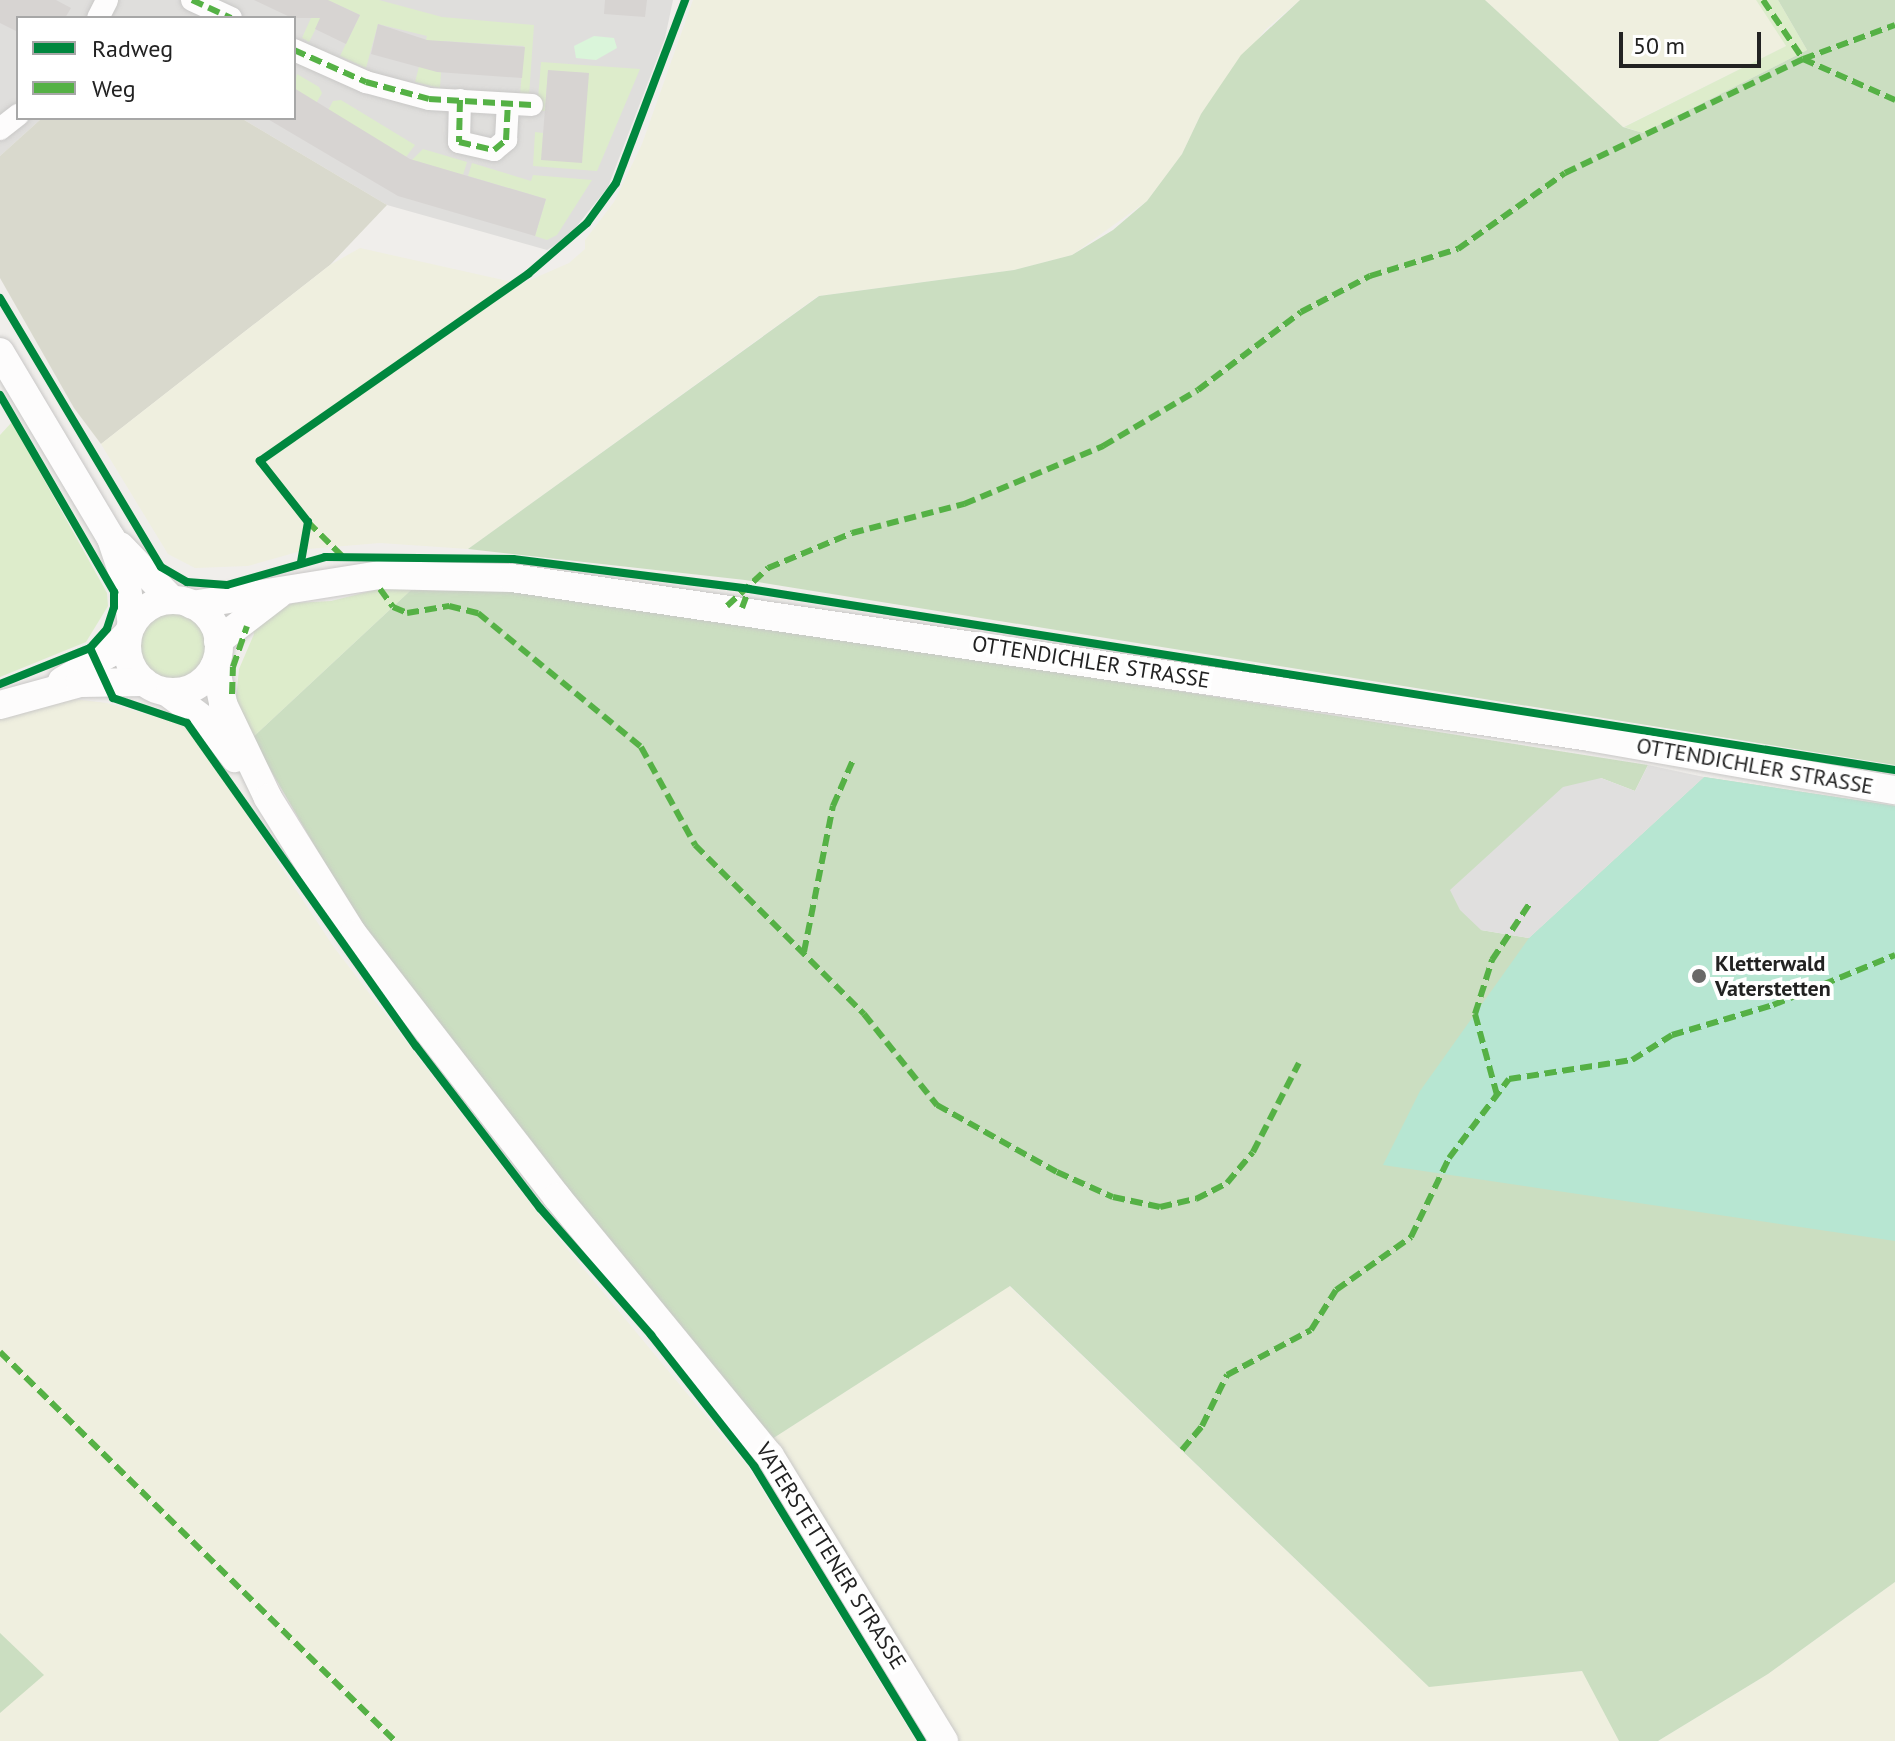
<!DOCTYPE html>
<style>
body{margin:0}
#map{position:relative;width:1895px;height:1741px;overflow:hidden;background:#f0eeeb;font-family:"PT Sans",sans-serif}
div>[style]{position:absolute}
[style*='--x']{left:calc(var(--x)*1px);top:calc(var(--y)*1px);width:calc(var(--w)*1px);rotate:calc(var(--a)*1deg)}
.residential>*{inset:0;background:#dfdedc}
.construction>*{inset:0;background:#d9d9cd}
.farmland>*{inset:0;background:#efefdf}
.grass>*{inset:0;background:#ddeccb}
.round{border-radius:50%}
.forest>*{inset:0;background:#cbdec1}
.park>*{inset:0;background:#daf5da}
.pitch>*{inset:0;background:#b7e6d2}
.parking>*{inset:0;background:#e0dfde}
.building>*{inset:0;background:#d7d4d2}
.roads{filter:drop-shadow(0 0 2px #c9c8c7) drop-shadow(0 0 2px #c9c8c7)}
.minor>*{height:22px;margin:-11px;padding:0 11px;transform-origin:11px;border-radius:11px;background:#fdfcfc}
.tertiary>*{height:28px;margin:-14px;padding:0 14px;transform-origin:14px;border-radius:14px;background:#fdfcfc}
.tertiary>.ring{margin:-14px;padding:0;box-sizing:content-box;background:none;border:28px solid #fdfcfc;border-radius:50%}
.quiet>*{height:6px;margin-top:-3px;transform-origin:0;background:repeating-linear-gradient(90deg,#55b145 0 12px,transparent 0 18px)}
.cycleway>*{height:8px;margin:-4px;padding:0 4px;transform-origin:4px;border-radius:4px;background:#00873e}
.dots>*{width:22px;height:22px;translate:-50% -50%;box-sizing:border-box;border:4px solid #fff;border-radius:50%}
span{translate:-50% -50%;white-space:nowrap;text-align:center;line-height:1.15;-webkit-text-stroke:8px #fff;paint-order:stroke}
.street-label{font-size:22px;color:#222}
.poi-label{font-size:22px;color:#222;font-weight:700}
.left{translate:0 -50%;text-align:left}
.legend{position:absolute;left:16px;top:16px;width:280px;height:104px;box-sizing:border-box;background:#fff;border:2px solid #a7a7a7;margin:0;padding:10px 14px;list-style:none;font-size:24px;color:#222}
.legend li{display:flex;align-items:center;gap:16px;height:40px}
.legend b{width:40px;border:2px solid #a7a7a7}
.scale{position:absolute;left:1619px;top:32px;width:142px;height:36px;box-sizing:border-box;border:4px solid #222;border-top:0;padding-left:10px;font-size:24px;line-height:28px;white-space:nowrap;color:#222;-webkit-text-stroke:6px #fff;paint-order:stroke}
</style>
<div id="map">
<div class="residential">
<i style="clip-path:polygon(0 0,673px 0,665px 38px,608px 187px,568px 237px,547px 250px,387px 205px,241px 118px,294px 118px,294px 18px,18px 18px,18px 118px,42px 118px,0 156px)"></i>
</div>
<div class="construction">
<i style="clip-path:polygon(42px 118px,241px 118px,387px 205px,330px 265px,101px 444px,74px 408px,0 278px,0 156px)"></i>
</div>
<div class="farmland">
<i style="clip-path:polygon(693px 0,1300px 0,1265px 30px,1201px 114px,1182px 154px,1147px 201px,1072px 255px,1014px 270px,818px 296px,468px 549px,380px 543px,308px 549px,248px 566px,195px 568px,168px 554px,101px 444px,330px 265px,360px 248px,521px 284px,569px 263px,585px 249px,585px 240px,614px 202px,642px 144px)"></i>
<i style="clip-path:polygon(1485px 0,1756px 0,1786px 46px,1623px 127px)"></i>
<i style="clip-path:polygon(56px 697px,107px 703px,188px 726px,333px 946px,539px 1215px,748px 1467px,916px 1741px,0 1741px,0 716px)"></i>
<i style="clip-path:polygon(1009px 1286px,1428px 1686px,1583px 1671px,1619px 1741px,956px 1741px,772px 1439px)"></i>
<i style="clip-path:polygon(1895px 1582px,1895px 1741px,1658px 1741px,1768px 1674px)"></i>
</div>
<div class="grass">
<i style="clip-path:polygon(319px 0,379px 0,442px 17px,534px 25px,529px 96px,520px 95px,524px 46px,443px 41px,440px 88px,415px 82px,427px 36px,378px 24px,366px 68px,340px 56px,360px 15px,330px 1px,309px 42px,302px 38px)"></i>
<i style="clip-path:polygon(1756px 0,1778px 0,1807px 50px,1643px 133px,1624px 127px,1786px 46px)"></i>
<i style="clip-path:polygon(541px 62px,640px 69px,597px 171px,533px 166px,535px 132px,543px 133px,542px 160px,588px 73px,548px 71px,545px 111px,537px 111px)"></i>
<i style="clip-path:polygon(297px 74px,319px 87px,322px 93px,314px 107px,294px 88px)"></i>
<i style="clip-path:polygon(341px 100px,415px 145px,406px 157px,326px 114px,333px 101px)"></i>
<i style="clip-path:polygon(423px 149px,467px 162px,463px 175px,412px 160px)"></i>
<i style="clip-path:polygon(472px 163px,531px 181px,533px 175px,592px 180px,557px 235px,547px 240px,535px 236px,546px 199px,468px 176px)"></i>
<i style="clip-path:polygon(12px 422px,107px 593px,108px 606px,86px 642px,0 677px,0 435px)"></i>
<i style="clip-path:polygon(391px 586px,411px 590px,252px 738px,236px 700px,239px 669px,254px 634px,251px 624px,293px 603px,331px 601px)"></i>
<i class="round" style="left:137px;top:612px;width:70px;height:70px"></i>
</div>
<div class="forest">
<i style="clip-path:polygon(1300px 0,1485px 0,1623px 127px,1643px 133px,1807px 50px,1778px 0,1895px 0,1895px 765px,745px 580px,468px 549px,819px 296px,1014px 270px,1072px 255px,1113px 230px,1147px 201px,1182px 154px,1201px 114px,1241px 55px)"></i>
<i style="clip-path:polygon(411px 590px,503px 591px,627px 604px,1648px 765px,1635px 791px,1601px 778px,1481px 930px,1529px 938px,1704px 777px,1895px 806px,1895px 1582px,1768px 1674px,1658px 1741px,1619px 1741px,1582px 1671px,1429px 1687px,1010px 1286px,772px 1439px,564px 1190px,360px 924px,252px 738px)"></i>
<i style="clip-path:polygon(0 1633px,44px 1675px,0 1713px)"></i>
</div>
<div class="park">
<i style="clip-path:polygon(594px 36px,614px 38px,617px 48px,596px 60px,576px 58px,574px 46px)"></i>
</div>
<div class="pitch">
<i style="clip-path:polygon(1704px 777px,1895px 806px,1895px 1241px,1383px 1165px,1420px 1091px,1529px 938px)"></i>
</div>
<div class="parking">
<i style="clip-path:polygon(1648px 765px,1704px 777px,1529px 938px,1481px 930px,1460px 910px,1450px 890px,1563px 787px,1601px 778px,1635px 791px)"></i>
</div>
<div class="building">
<i style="clip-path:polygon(0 0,56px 0,71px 8px,65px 18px,18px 18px,18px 32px,0 23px)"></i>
<i style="clip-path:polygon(254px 0,328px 0,360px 15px,346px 44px,315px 29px,320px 18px,292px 18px)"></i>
<i style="clip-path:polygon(605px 0,647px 0,645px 17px,604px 14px)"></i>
<i style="clip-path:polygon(378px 24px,427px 40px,525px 47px,522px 78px,437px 72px,371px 54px)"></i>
<i style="clip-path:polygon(548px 70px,589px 73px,582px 163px,541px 160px)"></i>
<i style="clip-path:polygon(294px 88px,410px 159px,546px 199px,535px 236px,398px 196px,266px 118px,294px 118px)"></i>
</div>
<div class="roads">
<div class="minor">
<i style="--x:192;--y:0;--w:43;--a:24.8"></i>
<i style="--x:98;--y:18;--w:20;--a:-63"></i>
<i style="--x:294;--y:50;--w:79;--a:24"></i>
<i style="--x:366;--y:82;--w:65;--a:15.1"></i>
<i style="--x:429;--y:99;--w:103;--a:3.3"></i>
<i style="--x:460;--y:100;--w:42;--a:91.4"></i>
<i style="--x:459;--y:142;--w:36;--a:13"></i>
<i style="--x:494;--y:150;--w:16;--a:-40"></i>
<i style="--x:506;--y:140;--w:36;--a:-87"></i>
<i style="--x:0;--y:129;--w:23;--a:-38"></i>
</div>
<div class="tertiary">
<i style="--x:0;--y:352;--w:217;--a:59.2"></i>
<i style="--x:111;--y:538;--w:51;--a:71.6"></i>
<i style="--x:127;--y:586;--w:38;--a:83"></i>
<i style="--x:120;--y:546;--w:75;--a:46.1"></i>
<i class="ring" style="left:127px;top:600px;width:64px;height:64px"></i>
<i style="--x:192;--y:605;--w:190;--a:-9.1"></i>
<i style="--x:380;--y:575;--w:132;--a:1.3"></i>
<i style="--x:512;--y:578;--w:1090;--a:8.39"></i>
<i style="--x:1590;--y:737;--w:310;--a:9.9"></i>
<i style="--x:218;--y:641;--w:76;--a:-37.5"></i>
<i style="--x:215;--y:665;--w:40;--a:78"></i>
<i style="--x:223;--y:704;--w:104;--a:64.4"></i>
<i style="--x:268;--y:798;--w:160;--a:58"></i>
<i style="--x:353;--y:934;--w:333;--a:52.2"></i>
<i style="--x:557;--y:1197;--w:335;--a:50.6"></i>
<i style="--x:770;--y:1456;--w:334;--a:58.6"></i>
<i style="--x:62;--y:681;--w:53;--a:-30.4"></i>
<i style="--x:108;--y:654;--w:29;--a:-46"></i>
<i style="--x:167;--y:692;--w:50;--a:36.9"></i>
<i style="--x:207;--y:722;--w:46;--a:52.1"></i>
<i style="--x:0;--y:705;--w:83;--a:-15.4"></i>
<i style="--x:80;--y:683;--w:64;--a:-0.9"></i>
</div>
</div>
<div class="quiet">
<i style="--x:192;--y:0;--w:43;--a:24.8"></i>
<i style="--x:1763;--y:0;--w:71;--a:55.9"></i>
<i style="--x:1803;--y:59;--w:101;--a:24"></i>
<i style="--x:294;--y:50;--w:79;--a:24"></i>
<i style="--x:366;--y:82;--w:65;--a:15.1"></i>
<i style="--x:429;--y:99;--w:103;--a:3.3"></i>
<i style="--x:460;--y:100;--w:42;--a:91.4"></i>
<i style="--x:459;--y:142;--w:36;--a:13"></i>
<i style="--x:494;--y:150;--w:16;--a:-40"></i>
<i style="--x:506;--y:140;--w:36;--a:-87"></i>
<i style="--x:308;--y:522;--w:48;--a:45"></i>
<i style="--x:380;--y:589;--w:22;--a:54"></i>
<i style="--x:393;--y:607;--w:15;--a:23"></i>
<i style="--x:407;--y:613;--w:43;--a:-9.5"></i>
<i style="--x:449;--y:606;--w:30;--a:14"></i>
<i style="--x:478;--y:613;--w:211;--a:39.4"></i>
<i style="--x:641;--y:747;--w:112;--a:61.1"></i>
<i style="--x:695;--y:845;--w:239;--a:45"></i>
<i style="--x:864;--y:1014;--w:117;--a:51.3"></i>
<i style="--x:937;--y:1105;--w:137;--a:29.2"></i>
<i style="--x:1057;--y:1172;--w:61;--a:24.1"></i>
<i style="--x:1113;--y:1197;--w:48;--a:12"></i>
<i style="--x:1160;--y:1207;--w:37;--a:-13"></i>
<i style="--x:1196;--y:1199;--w:35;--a:-27"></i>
<i style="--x:1227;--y:1183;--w:40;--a:-50"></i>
<i style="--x:1253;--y:1152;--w:100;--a:-62.7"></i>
<i style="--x:727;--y:606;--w:56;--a:-42.8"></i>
<i style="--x:768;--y:568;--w:91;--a:-22.6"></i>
<i style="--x:852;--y:533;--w:116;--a:-14.5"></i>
<i style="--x:964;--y:504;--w:151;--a:-22.6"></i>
<i style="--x:1103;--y:446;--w:110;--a:-30.5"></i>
<i style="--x:1198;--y:390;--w:129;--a:-37.1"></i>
<i style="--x:1301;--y:312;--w:78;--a:-27.6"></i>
<i style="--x:1370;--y:276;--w:92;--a:-17.1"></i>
<i style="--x:1458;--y:249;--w:131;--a:-35.4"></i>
<i style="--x:1565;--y:173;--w:264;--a:-25.6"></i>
<i style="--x:1803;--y:59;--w:98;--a:-20.3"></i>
<i style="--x:742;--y:608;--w:20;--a:-70"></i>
<i style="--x:232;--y:694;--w:27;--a:-88"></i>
<i style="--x:233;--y:667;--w:43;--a:-71.1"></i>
<i style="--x:804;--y:952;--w:149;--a:-78.8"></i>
<i style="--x:833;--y:806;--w:50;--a:-66.5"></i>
<i style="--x:1497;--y:1095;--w:84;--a:-105.2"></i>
<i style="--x:1475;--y:1014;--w:57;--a:-72.5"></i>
<i style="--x:1492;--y:960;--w:69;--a:-56.3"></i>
<i style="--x:0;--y:1352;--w:554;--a:44.56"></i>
<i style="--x:1182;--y:1450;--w:31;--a:-50"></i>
<i style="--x:1202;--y:1426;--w:57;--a:-63.9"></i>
<i style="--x:1227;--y:1375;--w:95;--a:-28.2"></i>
<i style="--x:1311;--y:1330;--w:47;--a:-58"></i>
<i style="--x:1336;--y:1290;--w:92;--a:-35.2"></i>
<i style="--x:1411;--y:1237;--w:88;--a:-64.3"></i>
<i style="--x:1449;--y:1158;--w:99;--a:-52.8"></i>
<i style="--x:1509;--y:1079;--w:124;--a:-8.8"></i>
<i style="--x:1632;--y:1060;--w:47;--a:-32"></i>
<i style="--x:1672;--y:1035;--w:105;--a:-16.5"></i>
<i style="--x:1773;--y:1005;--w:132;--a:-22.3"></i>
</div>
<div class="cycleway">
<i style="--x:0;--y:298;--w:313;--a:59.1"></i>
<i style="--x:161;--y:567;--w:30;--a:30"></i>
<i style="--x:187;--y:582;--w:40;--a:4.3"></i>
<i style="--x:227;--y:585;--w:102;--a:-15.9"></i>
<i style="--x:325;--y:557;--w:188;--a:0.6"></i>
<i style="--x:513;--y:559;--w:238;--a:7.2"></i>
<i style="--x:749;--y:589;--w:1160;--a:8.98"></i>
<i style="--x:0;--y:395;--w:228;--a:59.9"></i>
<i style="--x:114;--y:592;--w:15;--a:90"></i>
<i style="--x:114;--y:607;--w:23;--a:108"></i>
<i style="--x:107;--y:629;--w:25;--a:132"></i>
<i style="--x:90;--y:648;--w:97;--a:158.2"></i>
<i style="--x:301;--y:562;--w:41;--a:-80.1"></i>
<i style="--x:308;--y:522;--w:78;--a:-128.2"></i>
<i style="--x:260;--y:461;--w:327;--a:-34.9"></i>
<i style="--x:528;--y:274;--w:78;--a:-40.8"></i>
<i style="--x:587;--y:223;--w:49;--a:-54.1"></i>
<i style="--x:616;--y:183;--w:196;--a:-69.3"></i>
<i style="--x:90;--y:648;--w:55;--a:65.3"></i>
<i style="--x:113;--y:698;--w:78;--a:18.7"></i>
<i style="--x:187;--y:723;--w:396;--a:54.7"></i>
<i style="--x:416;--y:1046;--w:204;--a:52.6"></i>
<i style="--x:540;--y:1208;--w:169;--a:48.8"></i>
<i style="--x:651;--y:1335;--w:167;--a:51.8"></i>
<i style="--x:754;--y:1466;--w:322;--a:58.6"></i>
</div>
<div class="dots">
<i style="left:1699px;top:976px;background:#6a6968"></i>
</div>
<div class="street-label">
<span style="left:1091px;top:662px;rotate:9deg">OTTENDICHLER STRASSE</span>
<span style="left:1755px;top:766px;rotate:10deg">OTTENDICHLER STRASSE</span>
<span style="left:831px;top:1556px;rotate:58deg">VATERSTETTENER STRASSE</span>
</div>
<div class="poi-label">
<span class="left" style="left:1715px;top:976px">Kletterwald<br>Vaterstetten</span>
</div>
<ul class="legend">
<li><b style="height:10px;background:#00873e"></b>Radweg</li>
<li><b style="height:10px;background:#55b145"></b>Weg</li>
</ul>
<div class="scale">50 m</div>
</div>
